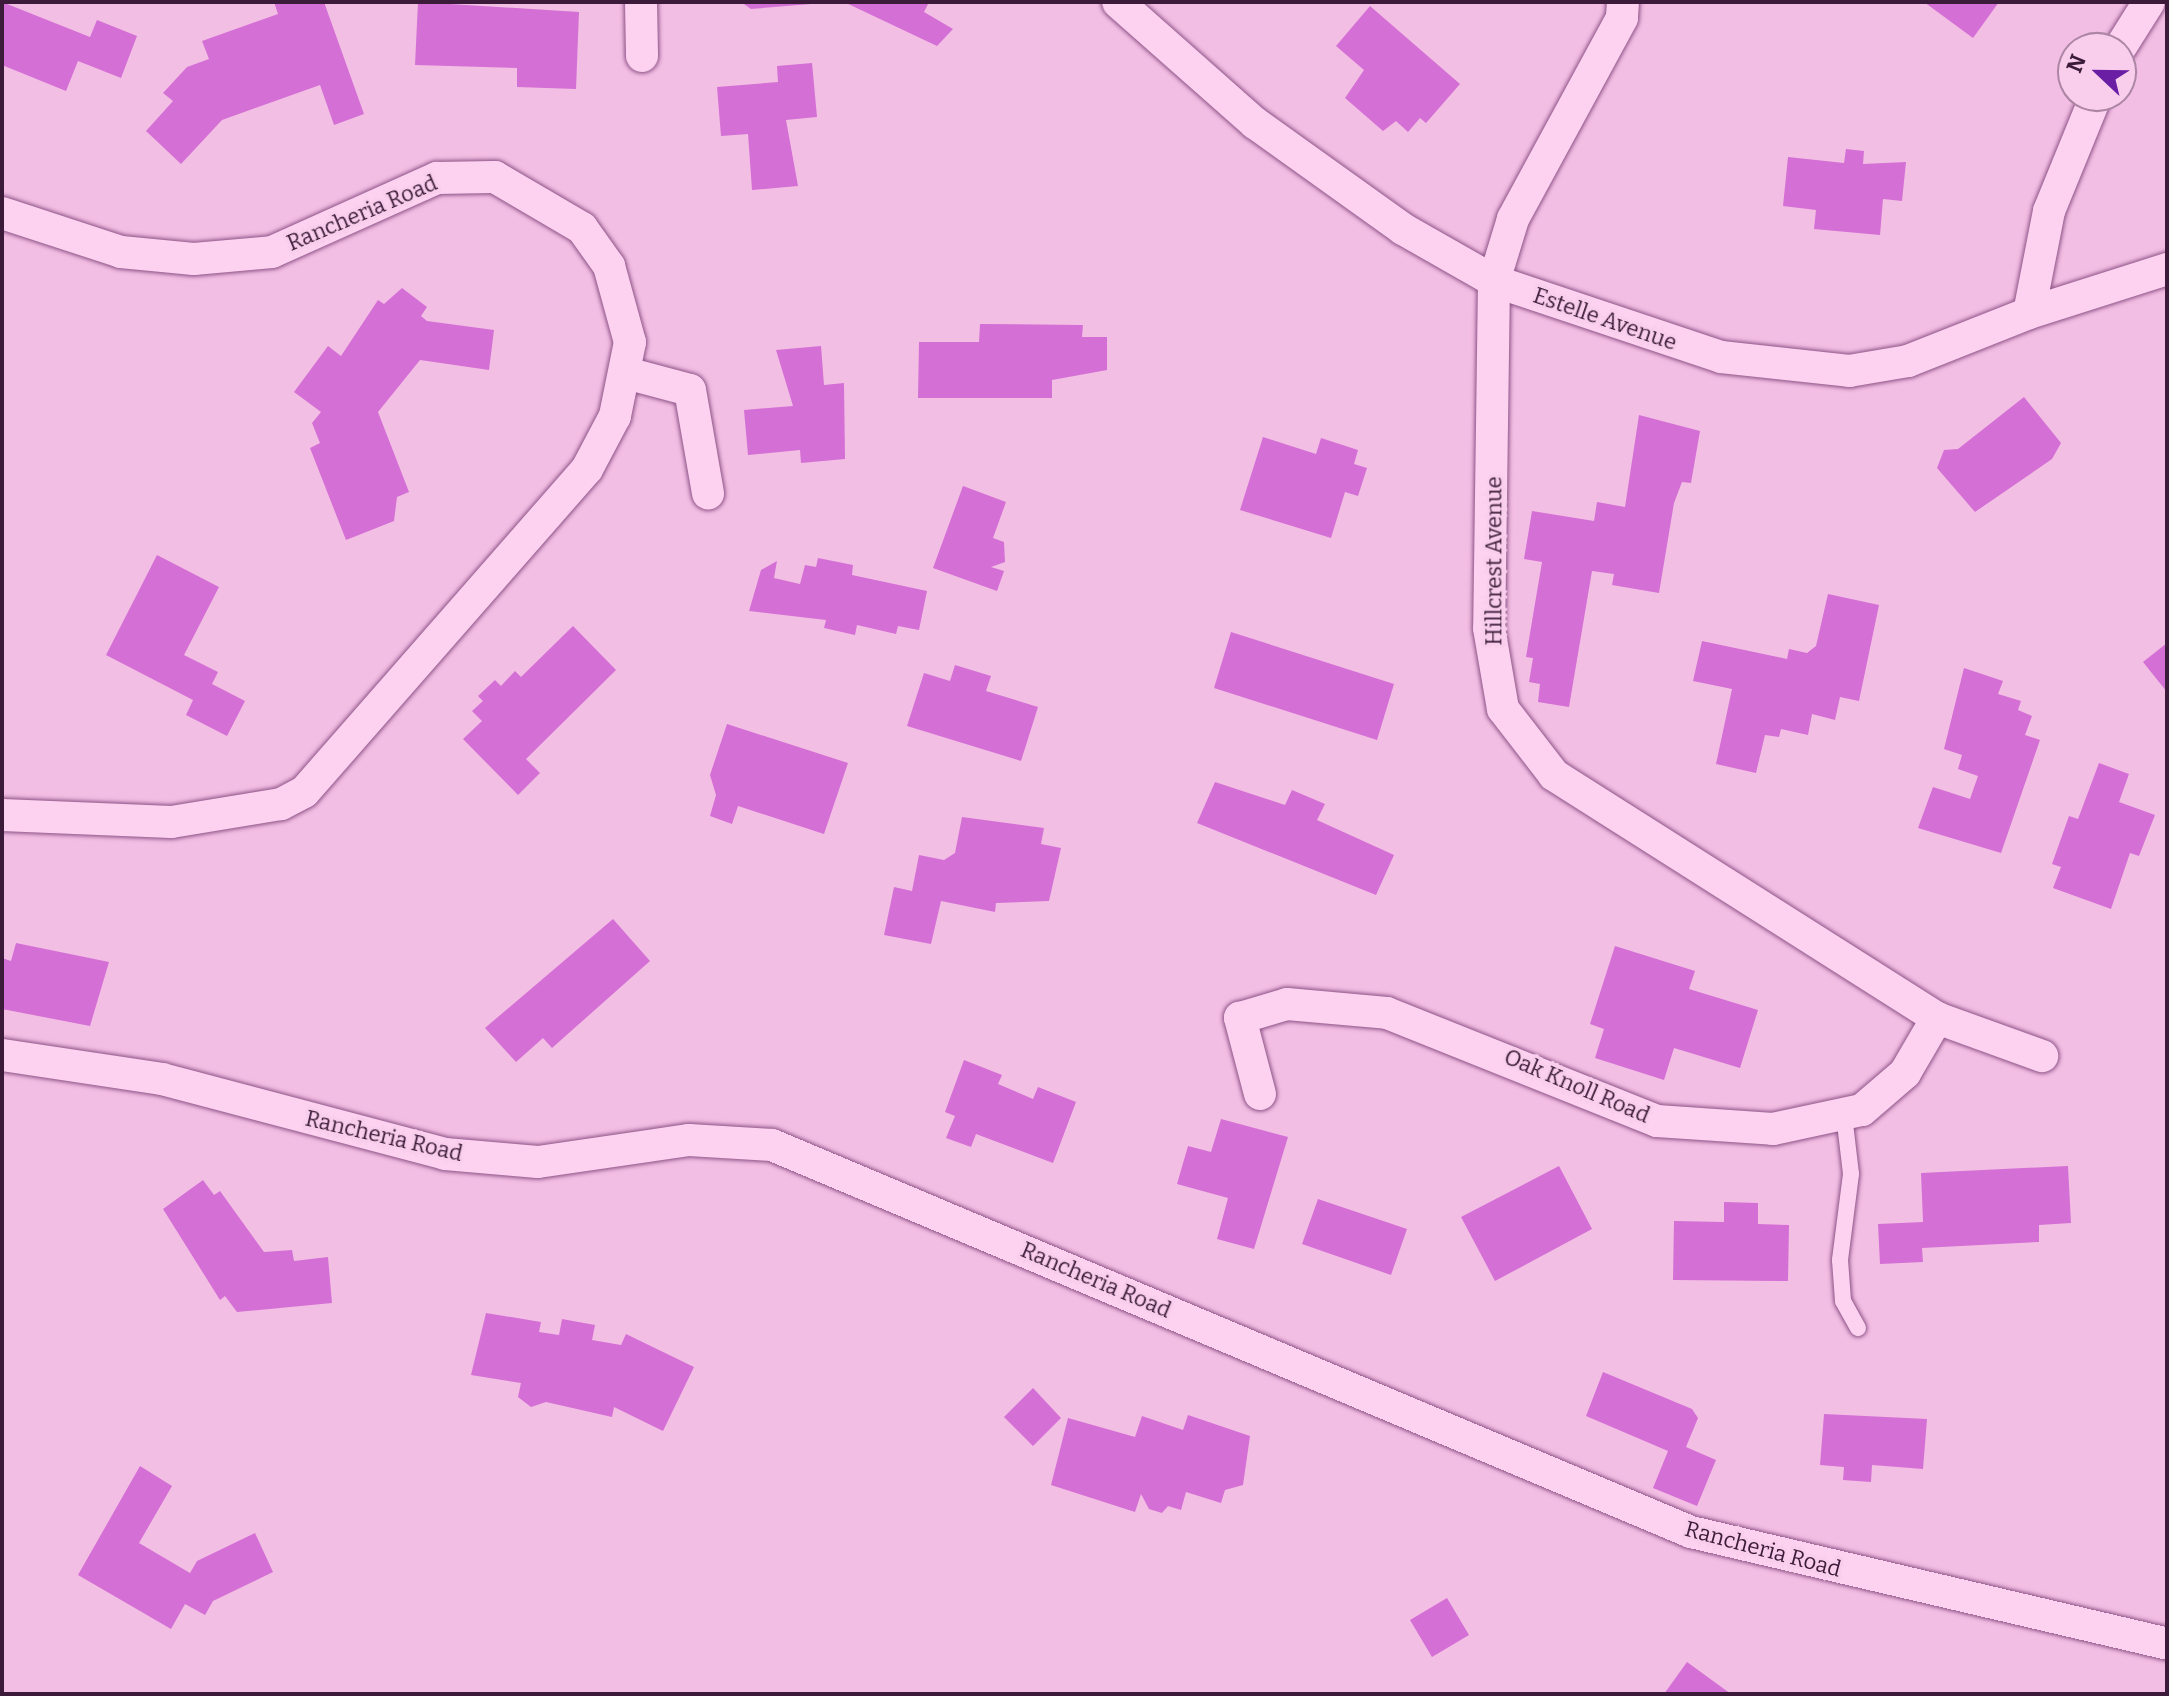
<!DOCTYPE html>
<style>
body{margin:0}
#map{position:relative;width:2169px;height:1696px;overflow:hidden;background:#f3bee4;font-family:Bitter,serif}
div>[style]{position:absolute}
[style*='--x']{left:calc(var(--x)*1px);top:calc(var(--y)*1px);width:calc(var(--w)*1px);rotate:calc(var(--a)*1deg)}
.building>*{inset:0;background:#d46fd5}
.roads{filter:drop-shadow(0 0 2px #8d5487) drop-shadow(0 0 2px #8d5487)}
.service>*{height:16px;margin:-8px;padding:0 8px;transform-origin:8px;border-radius:8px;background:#fdd2f1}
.minor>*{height:32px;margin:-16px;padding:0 16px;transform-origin:16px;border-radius:16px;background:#fdd2f1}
span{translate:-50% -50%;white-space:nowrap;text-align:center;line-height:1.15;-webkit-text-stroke:6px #f9ceed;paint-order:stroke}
.street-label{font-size:22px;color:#3b1b39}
.frame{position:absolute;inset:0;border:4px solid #3b1b39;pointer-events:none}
.north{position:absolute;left:2057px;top:32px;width:80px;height:80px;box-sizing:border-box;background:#f9ceed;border:2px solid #ad86a5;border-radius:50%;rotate:292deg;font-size:22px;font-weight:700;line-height:32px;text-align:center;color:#3b1b39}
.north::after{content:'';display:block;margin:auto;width:28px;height:36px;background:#691ea3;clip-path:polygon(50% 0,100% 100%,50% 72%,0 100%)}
</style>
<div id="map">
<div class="building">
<i style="clip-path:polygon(2px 2px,90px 37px,97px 20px,137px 36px,121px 78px,78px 61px,66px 91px,2px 65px)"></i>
<i style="clip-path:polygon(274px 2px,324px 2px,364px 114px,334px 125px,320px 85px,222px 120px,181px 164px,146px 131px,173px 101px,163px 93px,187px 67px,209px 59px,202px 41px,278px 14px)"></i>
<i style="clip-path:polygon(418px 2px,579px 12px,576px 89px,517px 87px,517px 68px,415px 65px)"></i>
<i style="clip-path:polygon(741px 2px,811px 2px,811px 4px,751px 9px)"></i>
<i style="clip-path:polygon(844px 2px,929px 2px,924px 12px,953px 29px,937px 46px)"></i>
<i style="clip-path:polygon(1924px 2px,1999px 2px,1973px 38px)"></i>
<i style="clip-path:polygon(1370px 6px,1460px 84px,1426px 123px,1420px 118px,1408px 132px,1396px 121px,1383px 131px,1345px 98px,1364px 70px,1336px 46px)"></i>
<i style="clip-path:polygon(812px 63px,817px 117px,786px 120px,798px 186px,752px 190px,748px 134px,721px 136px,717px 87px,778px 82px,777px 66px)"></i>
<i style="clip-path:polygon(1846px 149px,1864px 151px,1863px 164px,1906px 162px,1902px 201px,1883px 199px,1880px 235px,1814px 229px,1816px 210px,1783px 206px,1788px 157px,1844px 163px)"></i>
<i style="clip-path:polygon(402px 288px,427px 307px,421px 316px,427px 321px,494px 330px,489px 370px,420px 360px,378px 412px,409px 492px,397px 497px,394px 521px,346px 540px,310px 448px,320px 443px,312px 423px,321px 412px,294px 392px,328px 346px,341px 356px,378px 300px,384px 304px)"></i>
<i style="clip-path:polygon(980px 324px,1083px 325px,1082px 337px,1107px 337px,1107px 370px,1052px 380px,1052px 398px,918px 398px,919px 342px,979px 342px)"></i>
<i style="clip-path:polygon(821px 346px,824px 385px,844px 383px,845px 459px,801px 463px,800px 450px,748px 455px,744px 410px,793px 406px,776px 350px)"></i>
<i style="clip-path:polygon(2024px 397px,2061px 443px,2052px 459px,1975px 512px,1937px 468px,1944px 450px,1958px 449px)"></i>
<i style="clip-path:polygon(1639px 415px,1700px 431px,1691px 483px,1682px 482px,1674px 503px,1659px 593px,1612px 585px,1614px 574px,1592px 571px,1569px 707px,1538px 702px,1540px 684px,1529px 682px,1533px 658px,1526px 657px,1542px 562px,1524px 559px,1532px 511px,1594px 521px,1597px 502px,1625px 507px)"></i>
<i style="clip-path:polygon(1263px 437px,1316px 454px,1321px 438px,1358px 450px,1354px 464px,1367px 468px,1358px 496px,1345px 492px,1331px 538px,1240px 510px)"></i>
<i style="clip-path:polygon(963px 486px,1006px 502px,993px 538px,1004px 542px,1005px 562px,991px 567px,1004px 571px,997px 591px,933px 568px)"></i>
<i style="clip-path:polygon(157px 555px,219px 587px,184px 655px,218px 672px,212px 684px,245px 701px,227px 736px,186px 715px,193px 700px,106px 655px)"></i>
<i style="clip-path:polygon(818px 558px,853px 565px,852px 575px,927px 591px,919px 630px,898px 626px,896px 634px,857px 625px,855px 635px,824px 628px,826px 620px,749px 611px,761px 570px,777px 561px,774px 578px,800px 584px,805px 565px,816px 567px)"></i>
<i style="clip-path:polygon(1828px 594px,1879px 605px,1859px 701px,1840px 697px,1835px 720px,1812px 714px,1808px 735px,1781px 729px,1779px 737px,1765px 735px,1756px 773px,1716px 764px,1732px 689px,1693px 681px,1702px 641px,1787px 659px,1789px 649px,1807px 653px,1816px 646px)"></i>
<i style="clip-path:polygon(573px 626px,616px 670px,526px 759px,540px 773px,518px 795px,463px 739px,482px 721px,472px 711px,483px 701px,478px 696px,495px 680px,501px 686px,515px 671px,521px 677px)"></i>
<i style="clip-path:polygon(1231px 632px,1394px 684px,1377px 740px,1214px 688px)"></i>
<i style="clip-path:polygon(2167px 643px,2167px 692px,2143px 662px)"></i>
<i style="clip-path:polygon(955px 665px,991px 676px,986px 691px,1038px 707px,1021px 761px,907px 726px,924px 673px,950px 681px)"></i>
<i style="clip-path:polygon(1964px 668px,2003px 681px,1998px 694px,2021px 701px,2018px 710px,2032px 716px,2025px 735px,2040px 740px,2001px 853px,1918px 828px,1933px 787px,1970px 799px,1978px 776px,1958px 769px,1962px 755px,1944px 749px)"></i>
<i style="clip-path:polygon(727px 724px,848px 763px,824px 834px,738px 806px,732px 824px,710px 816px,716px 795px,710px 775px)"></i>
<i style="clip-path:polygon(2099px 763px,2129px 774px,2119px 802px,2155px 815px,2139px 856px,2130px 853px,2111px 909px,2053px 888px,2061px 867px,2052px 864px,2069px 816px,2078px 819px)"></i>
<i style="clip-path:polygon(1215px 782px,1285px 805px,1292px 790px,1325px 804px,1317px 820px,1394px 855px,1376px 895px,1197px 823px)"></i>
<i style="clip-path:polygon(962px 817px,1044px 828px,1041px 844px,1061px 848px,1049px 901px,996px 903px,995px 912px,941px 901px,931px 944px,884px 935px,894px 887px,912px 891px,919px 855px,944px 860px,955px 853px)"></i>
<i style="clip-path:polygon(613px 919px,650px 961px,552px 1048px,543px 1038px,516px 1062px,485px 1028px)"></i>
<i style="clip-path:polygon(16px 943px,109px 962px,90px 1026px,2px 1009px,2px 958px,11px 961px)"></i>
<i style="clip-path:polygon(1615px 946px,1695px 971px,1689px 989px,1758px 1010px,1740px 1068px,1674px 1048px,1664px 1080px,1595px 1058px,1604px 1029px,1590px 1024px)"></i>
<i style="clip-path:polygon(964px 1060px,1002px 1075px,998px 1084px,1033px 1099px,1038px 1087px,1076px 1102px,1053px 1163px,976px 1134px,971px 1147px,946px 1138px,955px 1116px,945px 1112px)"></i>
<i style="clip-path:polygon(1221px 1119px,1288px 1137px,1254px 1249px,1217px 1239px,1228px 1198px,1177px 1184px,1188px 1146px,1211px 1152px)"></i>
<i style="clip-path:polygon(1559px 1166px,1592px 1229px,1495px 1281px,1461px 1217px)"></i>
<i style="clip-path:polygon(2068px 1166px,2071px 1223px,2039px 1225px,2039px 1242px,1922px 1248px,1923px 1262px,1880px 1264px,1878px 1224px,1923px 1222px,1921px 1173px)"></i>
<i style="clip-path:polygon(203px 1180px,214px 1195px,220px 1191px,264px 1252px,292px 1250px,294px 1261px,328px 1257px,332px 1303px,237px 1312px,225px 1296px,220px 1300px,163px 1209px)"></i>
<i style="clip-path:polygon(1318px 1199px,1407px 1229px,1391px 1275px,1302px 1244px)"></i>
<i style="clip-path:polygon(1724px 1202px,1758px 1203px,1758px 1224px,1789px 1225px,1788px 1281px,1673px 1280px,1674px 1221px,1724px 1222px)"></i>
<i style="clip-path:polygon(486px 1313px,541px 1322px,539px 1332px,559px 1335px,562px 1319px,595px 1325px,592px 1340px,621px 1345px,626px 1334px,694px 1367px,663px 1431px,614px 1407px,612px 1417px,546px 1402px,531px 1407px,518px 1397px,521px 1383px,471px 1375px)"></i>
<i style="clip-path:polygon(1603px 1372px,1692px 1409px,1698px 1418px,1686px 1447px,1716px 1460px,1697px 1506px,1653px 1488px,1668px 1451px,1586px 1416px)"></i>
<i style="clip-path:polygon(1033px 1388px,1061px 1418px,1033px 1446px,1004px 1417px)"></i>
<i style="clip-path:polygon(1824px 1414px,1927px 1419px,1923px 1469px,1872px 1465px,1871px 1482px,1843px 1480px,1844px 1467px,1820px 1465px)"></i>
<i style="clip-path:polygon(1188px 1415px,1250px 1436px,1243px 1485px,1225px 1490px,1221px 1503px,1186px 1492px,1181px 1510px,1168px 1506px,1162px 1513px,1149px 1509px,1141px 1494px,1135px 1512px,1051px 1485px,1068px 1418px,1135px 1437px,1142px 1416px,1183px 1430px)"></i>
<i style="clip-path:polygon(140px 1466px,172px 1486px,139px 1543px,190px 1573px,197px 1561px,255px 1533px,273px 1572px,213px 1601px,205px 1615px,185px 1604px,171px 1629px,78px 1575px)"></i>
<i style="clip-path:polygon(1447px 1598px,1469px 1635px,1432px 1657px,1410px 1620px)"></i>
<i style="clip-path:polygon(1687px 1662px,1731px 1694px,1664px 1694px)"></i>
</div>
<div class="roads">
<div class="service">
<i style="--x:1844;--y:1115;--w:59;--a:83.2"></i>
<i style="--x:1851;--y:1174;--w:87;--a:97.3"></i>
<i style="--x:1840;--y:1260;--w:41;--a:85.8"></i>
<i style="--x:1843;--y:1301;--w:31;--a:61"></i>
</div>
<div class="minor">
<i style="--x:641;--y:2;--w:54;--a:88.9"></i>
<i style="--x:1118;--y:2;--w:183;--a:41.5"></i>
<i style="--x:1255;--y:123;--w:182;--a:35.6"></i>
<i style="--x:1403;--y:229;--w:105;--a:29.7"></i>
<i style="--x:1494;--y:281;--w:239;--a:18.5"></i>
<i style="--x:1721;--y:357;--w:129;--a:6.2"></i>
<i style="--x:1849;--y:371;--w:60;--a:-9.6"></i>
<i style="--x:1908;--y:361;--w:130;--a:-21.6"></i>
<i style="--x:2029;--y:313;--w:145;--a:-17.7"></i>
<i style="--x:1623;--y:2;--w:16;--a:94"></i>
<i style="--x:1622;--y:18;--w:229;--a:118.5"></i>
<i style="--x:1513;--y:219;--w:65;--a:107"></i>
<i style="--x:1494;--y:281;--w:347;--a:90.8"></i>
<i style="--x:1489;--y:628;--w:82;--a:80.2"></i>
<i style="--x:1503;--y:709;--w:83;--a:52.3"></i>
<i style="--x:1554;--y:775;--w:454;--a:32.4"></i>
<i style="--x:2120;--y:48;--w:54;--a:-57.8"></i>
<i style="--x:2;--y:213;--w:125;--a:18.1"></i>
<i style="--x:121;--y:252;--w:73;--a:5.5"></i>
<i style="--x:194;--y:259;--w:78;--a:-5.1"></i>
<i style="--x:272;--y:252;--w:181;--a:-24.2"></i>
<i style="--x:437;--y:178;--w:58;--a:-1"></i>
<i style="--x:495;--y:177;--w:101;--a:30.4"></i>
<i style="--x:582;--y:228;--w:47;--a:54.6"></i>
<i style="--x:609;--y:266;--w:79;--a:74.6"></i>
<i style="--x:630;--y:342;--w:76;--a:101.5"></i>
<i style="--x:615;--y:416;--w:60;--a:117.8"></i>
<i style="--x:587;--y:469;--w:429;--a:131.2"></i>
<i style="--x:304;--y:792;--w:26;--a:152"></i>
<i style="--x:281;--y:804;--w:111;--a:170.7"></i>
<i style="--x:171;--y:822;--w:169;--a:-177.6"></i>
<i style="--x:2029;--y:313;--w:104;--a:-78.9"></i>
<i style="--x:2049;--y:211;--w:124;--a:-67.8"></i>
<i style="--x:626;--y:373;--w:66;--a:14.9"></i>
<i style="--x:690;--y:390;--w:105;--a:80.1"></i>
<i style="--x:2;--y:1055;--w:162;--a:8.5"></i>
<i style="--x:162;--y:1079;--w:293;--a:14.8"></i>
<i style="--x:445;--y:1154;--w:93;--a:4.9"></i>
<i style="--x:538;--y:1162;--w:153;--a:-8.3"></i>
<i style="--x:689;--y:1140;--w:83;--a:3.4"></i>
<i style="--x:772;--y:1145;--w:997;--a:22.84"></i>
<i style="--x:1691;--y:1532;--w:489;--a:13.2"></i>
<i style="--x:1260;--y:1094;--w:79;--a:-104.7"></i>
<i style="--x:1240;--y:1018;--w:49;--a:-16.6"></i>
<i style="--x:1287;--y:1004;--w:100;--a:5.1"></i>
<i style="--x:1387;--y:1013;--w:291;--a:21.8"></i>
<i style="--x:1657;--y:1121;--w:116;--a:3.9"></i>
<i style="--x:1773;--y:1129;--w:91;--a:-12.1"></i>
<i style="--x:1862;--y:1110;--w:57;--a:-40.7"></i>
<i style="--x:1905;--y:1073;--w:64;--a:-59.8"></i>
<i style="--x:1937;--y:1018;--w:112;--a:19.9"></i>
</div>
</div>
<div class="street-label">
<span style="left:362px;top:213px;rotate:-23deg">Rancheria Road</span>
<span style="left:1605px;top:319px;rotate:19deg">Estelle Avenue</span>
<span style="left:1494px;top:561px;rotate:-90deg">Hillcrest Avenue</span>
<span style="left:1577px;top:1086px;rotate:23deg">Oak Knoll Road</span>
<span style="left:384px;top:1136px;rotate:13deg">Rancheria Road</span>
<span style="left:1096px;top:1280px;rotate:23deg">Rancheria Road</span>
<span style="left:1763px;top:1549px;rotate:15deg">Rancheria Road</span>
</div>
<div class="frame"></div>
<div class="north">N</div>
</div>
